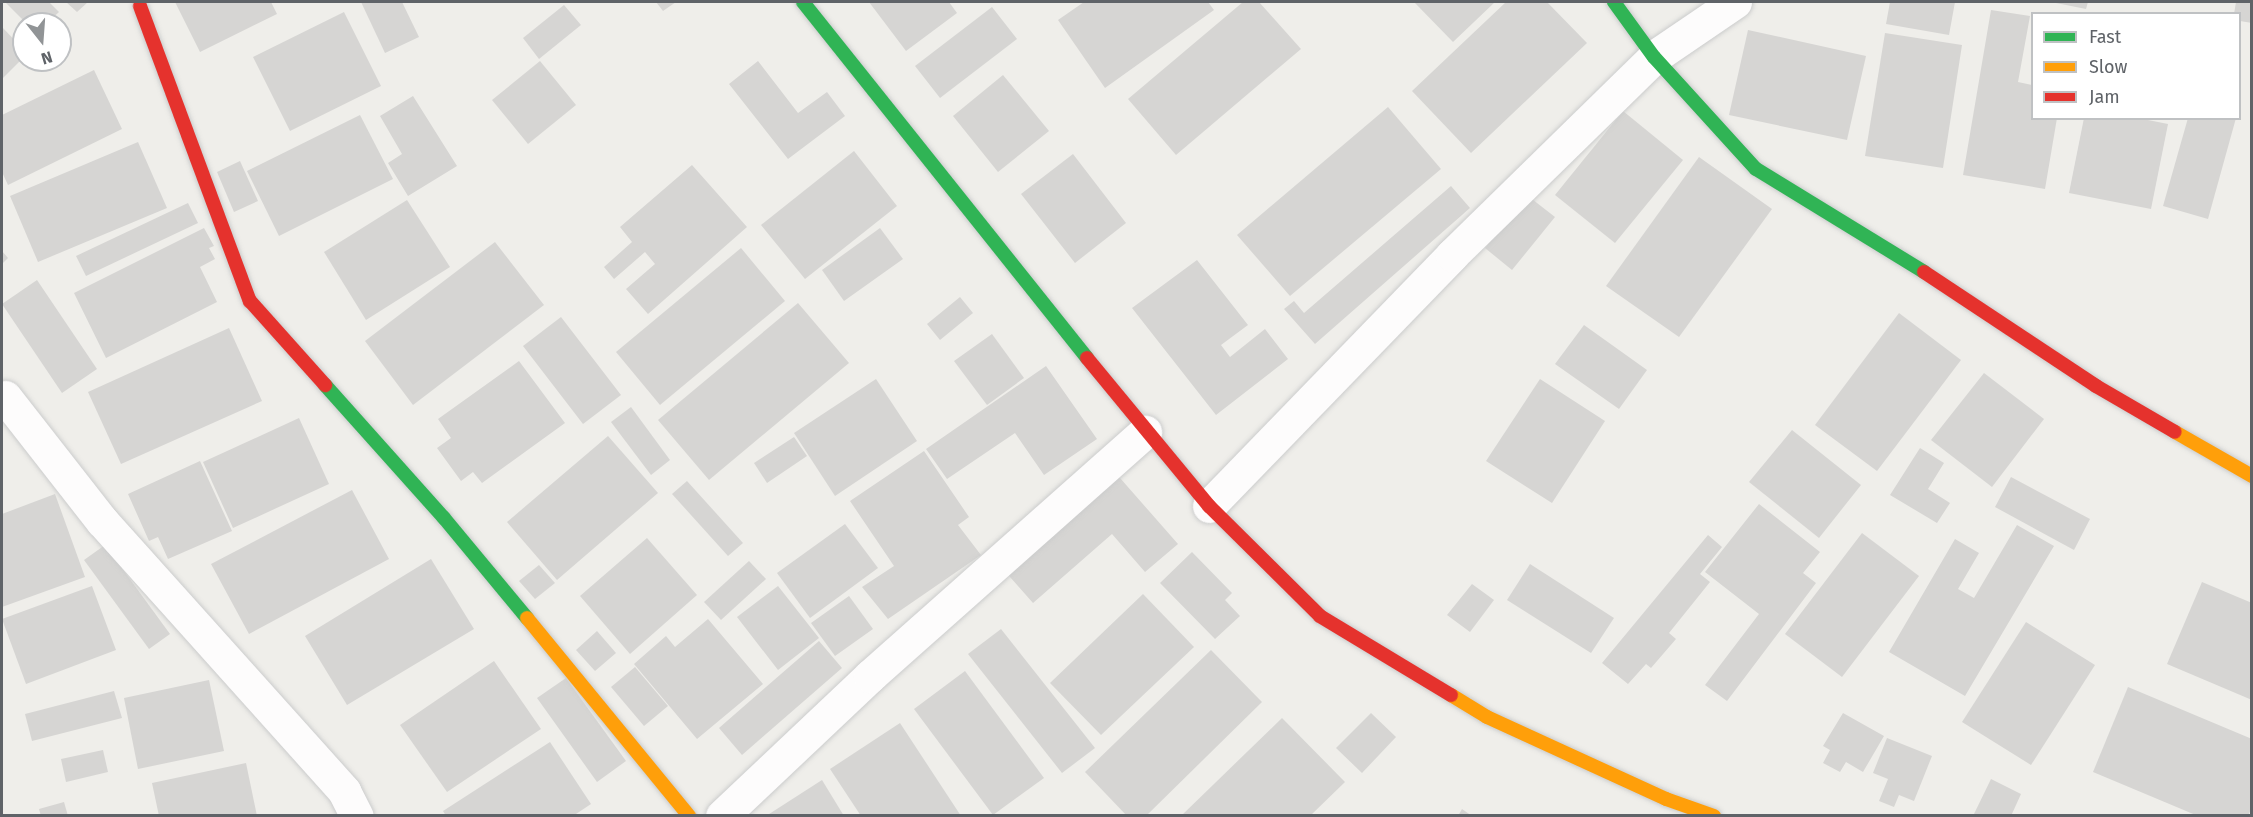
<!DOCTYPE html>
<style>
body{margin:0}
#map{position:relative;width:2253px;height:817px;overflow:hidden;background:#efeeea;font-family:"Fira Sans",sans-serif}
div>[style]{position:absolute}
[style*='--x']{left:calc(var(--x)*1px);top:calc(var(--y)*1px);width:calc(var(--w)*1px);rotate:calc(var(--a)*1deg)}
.building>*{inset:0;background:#d6d5d3}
.roads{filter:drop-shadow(0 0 2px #cbcccc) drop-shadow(0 0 2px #cbcccc)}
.street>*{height:33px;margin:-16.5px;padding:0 16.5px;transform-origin:16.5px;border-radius:16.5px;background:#fdfcfc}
.fast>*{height:14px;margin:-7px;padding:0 7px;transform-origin:7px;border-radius:7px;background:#30b455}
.slow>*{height:14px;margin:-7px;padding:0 7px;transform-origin:7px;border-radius:7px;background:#ff9f0a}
.jam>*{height:14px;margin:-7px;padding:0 7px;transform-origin:7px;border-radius:7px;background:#e5322d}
span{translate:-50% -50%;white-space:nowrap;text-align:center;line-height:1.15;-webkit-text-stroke:4.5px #fff;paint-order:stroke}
.frame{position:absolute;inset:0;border:3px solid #5f6368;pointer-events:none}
.legend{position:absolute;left:2031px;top:12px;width:210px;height:108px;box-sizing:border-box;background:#fff;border:2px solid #bfc1c3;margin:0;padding:8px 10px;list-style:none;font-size:18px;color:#5f6368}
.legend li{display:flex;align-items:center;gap:12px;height:30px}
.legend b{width:30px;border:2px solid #bfc1c3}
.north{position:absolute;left:12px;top:12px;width:60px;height:60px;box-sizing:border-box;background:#fff;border:2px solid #bfc1c3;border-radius:50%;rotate:163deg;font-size:16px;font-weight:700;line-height:24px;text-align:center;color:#5f6368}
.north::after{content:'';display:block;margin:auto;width:21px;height:27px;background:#919496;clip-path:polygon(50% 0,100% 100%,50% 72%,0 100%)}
</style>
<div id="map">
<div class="building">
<i style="clip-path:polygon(5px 2px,49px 2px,59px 12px,46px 24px,27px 24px)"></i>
<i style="clip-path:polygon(66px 2px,88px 2px,77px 12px)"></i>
<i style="clip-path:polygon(175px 2px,271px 2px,277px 14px,200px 52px)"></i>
<i style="clip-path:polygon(361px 2px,402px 2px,419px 37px,385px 53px)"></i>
<i style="clip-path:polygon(656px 2px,676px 2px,663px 11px)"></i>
<i style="clip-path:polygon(869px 2px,949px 2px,957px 13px,906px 51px)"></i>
<i style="clip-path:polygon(1084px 2px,1208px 2px,1214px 10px,1105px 88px,1058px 20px)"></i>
<i style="clip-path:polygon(1243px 2px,1259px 2px,1301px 49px,1176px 155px,1128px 99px)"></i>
<i style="clip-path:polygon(1414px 2px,1495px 2px,1453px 42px)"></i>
<i style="clip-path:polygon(1506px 2px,1547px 2px,1587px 43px,1471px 153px,1412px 91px)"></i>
<i style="clip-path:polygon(1890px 2px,1955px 2px,1949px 35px,1886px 24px)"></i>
<i style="clip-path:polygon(2051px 2px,2088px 2px,2086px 9px)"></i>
<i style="clip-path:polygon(2236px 2px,2252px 2px,2252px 23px,2240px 21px,2240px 14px,2234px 14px)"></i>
<i style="clip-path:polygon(564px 5px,581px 25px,539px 59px,523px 38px)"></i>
<i style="clip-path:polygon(992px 7px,1017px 39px,940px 98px,915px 66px)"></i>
<i style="clip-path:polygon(1991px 10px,2030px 16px,2018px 82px,2032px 85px,2032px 118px,2057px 118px,2045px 189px,1963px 175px)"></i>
<i style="clip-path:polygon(344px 12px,381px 86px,290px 131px,253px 57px)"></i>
<i style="clip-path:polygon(2px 27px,24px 50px,24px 57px,2px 79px)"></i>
<i style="clip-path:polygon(1748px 30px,1866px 56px,1847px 140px,1729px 115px)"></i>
<i style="clip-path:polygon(1885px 33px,1962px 45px,1943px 168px,1865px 156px)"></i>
<i style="clip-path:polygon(540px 61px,576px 105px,528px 144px,492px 100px)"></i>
<i style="clip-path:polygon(758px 61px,798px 113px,827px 92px,845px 116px,788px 159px,729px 84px)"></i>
<i style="clip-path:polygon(94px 70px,122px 129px,8px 185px,2px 172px,2px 115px)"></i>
<i style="clip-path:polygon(1003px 75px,1049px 131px,998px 172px,953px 116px)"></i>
<i style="clip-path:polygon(413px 96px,457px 166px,408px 196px,388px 163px,402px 154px,380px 116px)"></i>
<i style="clip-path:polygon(1388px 107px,1441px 169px,1290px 296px,1237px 235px)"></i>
<i style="clip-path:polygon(1623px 111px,1683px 160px,1615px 243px,1555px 195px)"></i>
<i style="clip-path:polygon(360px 115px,393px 179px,279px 236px,247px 171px)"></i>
<i style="clip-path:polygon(2084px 118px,2138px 118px,2168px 124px,2151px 209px,2069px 193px)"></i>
<i style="clip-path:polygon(2188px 118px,2236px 118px,2208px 219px,2163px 206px)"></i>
<i style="clip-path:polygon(138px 142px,167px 208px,38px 262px,10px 196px)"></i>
<i style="clip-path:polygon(854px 151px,897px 206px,805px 279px,761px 225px)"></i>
<i style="clip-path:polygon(1073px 154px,1126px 223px,1075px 263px,1021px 194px)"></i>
<i style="clip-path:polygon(1699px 157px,1772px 209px,1679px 337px,1606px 286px)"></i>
<i style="clip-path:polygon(240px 161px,258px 201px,234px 212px,217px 172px)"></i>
<i style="clip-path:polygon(692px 165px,747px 227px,648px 314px,626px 289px,655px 264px,645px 252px,614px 279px,604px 267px,632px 242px,620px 227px)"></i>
<i style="clip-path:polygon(1451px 186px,1470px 208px,1315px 344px,1284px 309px,1294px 301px,1304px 313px)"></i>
<i style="clip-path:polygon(1528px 196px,1555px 217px,1512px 270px,1485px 248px)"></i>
<i style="clip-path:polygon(407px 200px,450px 267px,366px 320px,324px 252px)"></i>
<i style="clip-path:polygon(188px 203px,198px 223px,86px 276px,76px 256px)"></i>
<i style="clip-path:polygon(204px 228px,214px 246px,209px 248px,215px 259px,200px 267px,217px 302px,106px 358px,74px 293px)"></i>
<i style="clip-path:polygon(880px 228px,903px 259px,844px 301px,822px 270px)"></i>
<i style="clip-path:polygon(495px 242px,544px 305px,413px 405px,365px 341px)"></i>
<i style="clip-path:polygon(741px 248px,785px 301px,660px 405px,616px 352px)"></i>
<i style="clip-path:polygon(2px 251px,8px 258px,2px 264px)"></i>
<i style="clip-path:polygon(1197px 260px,1248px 325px,1221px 345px,1230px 357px,1265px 329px,1288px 359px,1216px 415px,1132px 308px)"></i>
<i style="clip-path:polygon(37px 280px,97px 369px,62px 393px,2px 304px)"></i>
<i style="clip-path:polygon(960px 297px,973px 313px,940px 340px,927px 324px)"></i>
<i style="clip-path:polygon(798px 303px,849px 363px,709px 480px,658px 420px)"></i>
<i style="clip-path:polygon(1899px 313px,1961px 360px,1877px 471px,1815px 425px)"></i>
<i style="clip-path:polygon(561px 317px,621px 395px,583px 424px,523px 346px)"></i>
<i style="clip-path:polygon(1584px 325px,1647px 370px,1619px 409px,1555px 364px)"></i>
<i style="clip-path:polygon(229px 328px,262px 401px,121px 464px,88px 392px)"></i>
<i style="clip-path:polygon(992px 334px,1024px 378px,987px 405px,954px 361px)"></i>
<i style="clip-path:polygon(519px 361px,565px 423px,482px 483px,473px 472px,461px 481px,437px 448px,451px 438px,438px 419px)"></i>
<i style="clip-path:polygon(1046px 366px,1097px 439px,1044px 475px,1015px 433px,947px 479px,926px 449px)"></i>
<i style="clip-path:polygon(1984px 373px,2044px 419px,1992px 487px,1931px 440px)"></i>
<i style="clip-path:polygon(876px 379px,917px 441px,835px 496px,794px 433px)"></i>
<i style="clip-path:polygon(1540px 379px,1605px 421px,1552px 503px,1486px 461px)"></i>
<i style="clip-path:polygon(631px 407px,670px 460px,651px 475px,611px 422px)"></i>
<i style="clip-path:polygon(299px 418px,329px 484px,233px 528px,203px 462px)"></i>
<i style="clip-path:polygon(1792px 430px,1861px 485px,1819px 538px,1749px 482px)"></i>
<i style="clip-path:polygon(608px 436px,658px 493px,557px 580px,507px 522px)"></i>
<i style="clip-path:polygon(794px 437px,807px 456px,767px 483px,754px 463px)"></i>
<i style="clip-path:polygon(1920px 448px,1944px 463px,1928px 489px,1950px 503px,1937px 523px,1890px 495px)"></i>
<i style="clip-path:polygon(924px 451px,969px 517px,958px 525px,981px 555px,888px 619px,862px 587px,894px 566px,850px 501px)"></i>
<i style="clip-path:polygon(200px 461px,232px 531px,168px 559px,158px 537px,149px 541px,128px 494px)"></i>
<i style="clip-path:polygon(1113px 470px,1178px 544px,1145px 572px,1112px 534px,1033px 603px,1002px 568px)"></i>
<i style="clip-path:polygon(2011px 477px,2090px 519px,2074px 550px,1995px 507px)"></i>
<i style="clip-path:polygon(687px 481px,743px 543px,728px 556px,672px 494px)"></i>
<i style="clip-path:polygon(352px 490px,389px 559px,249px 634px,211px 564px)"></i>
<i style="clip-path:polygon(55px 494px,85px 577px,2px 607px,2px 514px)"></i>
<i style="clip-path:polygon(1759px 504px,1820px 552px,1803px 573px,1816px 583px,1727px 701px,1705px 685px,1759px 614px,1705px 572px)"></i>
<i style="clip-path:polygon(845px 524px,878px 568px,810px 618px,777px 573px)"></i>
<i style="clip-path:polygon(2017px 525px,2054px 546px,1965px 696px,1889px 652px,1955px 539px,1979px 553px,1958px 589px,1974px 598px)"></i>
<i style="clip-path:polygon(1862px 533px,1919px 576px,1842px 677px,1785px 634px)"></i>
<i style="clip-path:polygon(1708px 535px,1722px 547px,1700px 574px,1710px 582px,1669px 633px,1676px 639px,1651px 668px,1646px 664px,1628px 684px,1602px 663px)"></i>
<i style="clip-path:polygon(647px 538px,697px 595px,630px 654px,580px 596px)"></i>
<i style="clip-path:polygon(105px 545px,170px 634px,149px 649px,84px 560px)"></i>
<i style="clip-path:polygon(1192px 552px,1232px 593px,1225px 600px,1240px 616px,1215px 639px,1160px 583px)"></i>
<i style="clip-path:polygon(431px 559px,474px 629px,347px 705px,305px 636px)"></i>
<i style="clip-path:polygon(749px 561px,766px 579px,721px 620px,704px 602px)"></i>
<i style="clip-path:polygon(1530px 564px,1614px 618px,1591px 653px,1507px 600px)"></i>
<i style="clip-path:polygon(539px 565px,555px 583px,535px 599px,519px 581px)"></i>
<i style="clip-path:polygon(2202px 582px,2252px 603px,2252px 700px,2167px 664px)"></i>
<i style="clip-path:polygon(1472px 584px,1494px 600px,1470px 632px,1447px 615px)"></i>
<i style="clip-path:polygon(92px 586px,116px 650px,26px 684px,2px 619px)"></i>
<i style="clip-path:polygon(778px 586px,819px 638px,778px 670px,737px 617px)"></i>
<i style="clip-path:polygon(1143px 594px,1194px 647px,1101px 735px,1050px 683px)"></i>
<i style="clip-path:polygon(849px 596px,873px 629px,835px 656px,811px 623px)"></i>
<i style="clip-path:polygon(708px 619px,763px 684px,697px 739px,634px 664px,666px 636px,675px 647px)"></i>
<i style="clip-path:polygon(2026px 622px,2095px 665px,2031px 765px,1962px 722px)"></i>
<i style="clip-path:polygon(1001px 629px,1095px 748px,1062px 773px,968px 654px)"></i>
<i style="clip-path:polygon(597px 631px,616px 653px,595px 671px,576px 650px)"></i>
<i style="clip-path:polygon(819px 641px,842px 668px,742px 755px,719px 728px)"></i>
<i style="clip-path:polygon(1211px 650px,1262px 702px,1146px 816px,1127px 816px,1085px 772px)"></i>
<i style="clip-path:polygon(494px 661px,541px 729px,447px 792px,400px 725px)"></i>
<i style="clip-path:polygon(635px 667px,668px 706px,644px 726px,611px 687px)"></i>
<i style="clip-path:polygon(965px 671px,1044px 778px,993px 815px,914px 709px)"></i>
<i style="clip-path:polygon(566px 678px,626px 761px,597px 782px,537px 698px)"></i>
<i style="clip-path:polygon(209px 680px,224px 751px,138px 769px,124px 698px)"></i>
<i style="clip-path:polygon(2128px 687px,2252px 739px,2252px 807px,2248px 816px,2198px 816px,2093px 772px)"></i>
<i style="clip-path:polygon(114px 691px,122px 718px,32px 741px,25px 714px)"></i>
<i style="clip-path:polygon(1371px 713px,1396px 737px,1362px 773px,1336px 748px)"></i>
<i style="clip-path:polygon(1843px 713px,1884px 736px,1863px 772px,1846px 762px,1840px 772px,1823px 763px,1830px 750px,1823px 746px)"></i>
<i style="clip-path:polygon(1282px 718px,1345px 782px,1310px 816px,1181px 816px)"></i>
<i style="clip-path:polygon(900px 723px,961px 816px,861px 816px,830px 769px)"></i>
<i style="clip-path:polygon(1887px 738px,1932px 756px,1914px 801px,1899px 795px,1894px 807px,1879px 801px,1888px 779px,1873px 773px)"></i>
<i style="clip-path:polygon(550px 742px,591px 804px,573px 816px,446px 816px,443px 811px)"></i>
<i style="clip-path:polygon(103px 750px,108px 772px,66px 782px,61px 759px)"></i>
<i style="clip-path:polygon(246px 763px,257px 816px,159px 816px,152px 783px)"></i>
<i style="clip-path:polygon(1991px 779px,2021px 794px,2011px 816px,1973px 816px)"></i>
<i style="clip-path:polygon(822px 780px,844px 816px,766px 816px)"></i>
<i style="clip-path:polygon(64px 802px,68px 816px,41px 816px,39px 809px)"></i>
<i style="clip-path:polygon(1462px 809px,1472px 816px,1458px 816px)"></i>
</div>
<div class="roads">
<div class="street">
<i style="--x:5;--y:397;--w:157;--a:52"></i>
<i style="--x:102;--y:521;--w:363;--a:48.1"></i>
<i style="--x:344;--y:791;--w:28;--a:63"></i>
<i style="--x:1209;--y:506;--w:349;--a:-45.9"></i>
<i style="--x:1452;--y:255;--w:283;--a:-44.4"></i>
<i style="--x:1654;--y:57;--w:98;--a:-34.2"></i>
<i style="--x:722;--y:816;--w:204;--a:-43.4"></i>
<i style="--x:870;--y:676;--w:368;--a:-41.6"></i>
</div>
<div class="fast">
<i style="--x:803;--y:2;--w:455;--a:51.4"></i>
<i style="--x:1614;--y:2;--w:68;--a:54"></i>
<i style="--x:1654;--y:57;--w:151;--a:47.7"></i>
<i style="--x:1756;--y:169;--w:197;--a:31.5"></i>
<i style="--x:325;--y:385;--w:178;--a:48.2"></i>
<i style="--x:444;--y:518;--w:130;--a:50.3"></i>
</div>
<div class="slow">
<i style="--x:2175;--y:432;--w:89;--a:29.7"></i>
<i style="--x:527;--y:618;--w:256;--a:50.7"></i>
<i style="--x:1451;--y:695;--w:42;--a:31.4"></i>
<i style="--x:1487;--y:717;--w:197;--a:24.6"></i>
<i style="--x:1666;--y:799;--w:51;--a:19.5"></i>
</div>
<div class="jam">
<i style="--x:140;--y:6;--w:315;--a:69.6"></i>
<i style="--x:250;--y:301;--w:113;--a:48.2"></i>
<i style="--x:1924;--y:272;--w:206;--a:33.5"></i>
<i style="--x:2096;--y:386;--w:91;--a:30.2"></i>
<i style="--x:1087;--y:358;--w:192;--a:50.5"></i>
<i style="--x:1209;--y:506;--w:156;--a:44.7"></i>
<i style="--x:1320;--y:616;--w:153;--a:31.1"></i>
</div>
</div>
<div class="frame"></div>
<ul class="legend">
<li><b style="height:8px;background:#30b455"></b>Fast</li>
<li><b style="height:8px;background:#ff9f0a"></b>Slow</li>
<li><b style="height:8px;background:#e5322d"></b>Jam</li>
</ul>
<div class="north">N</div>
</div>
